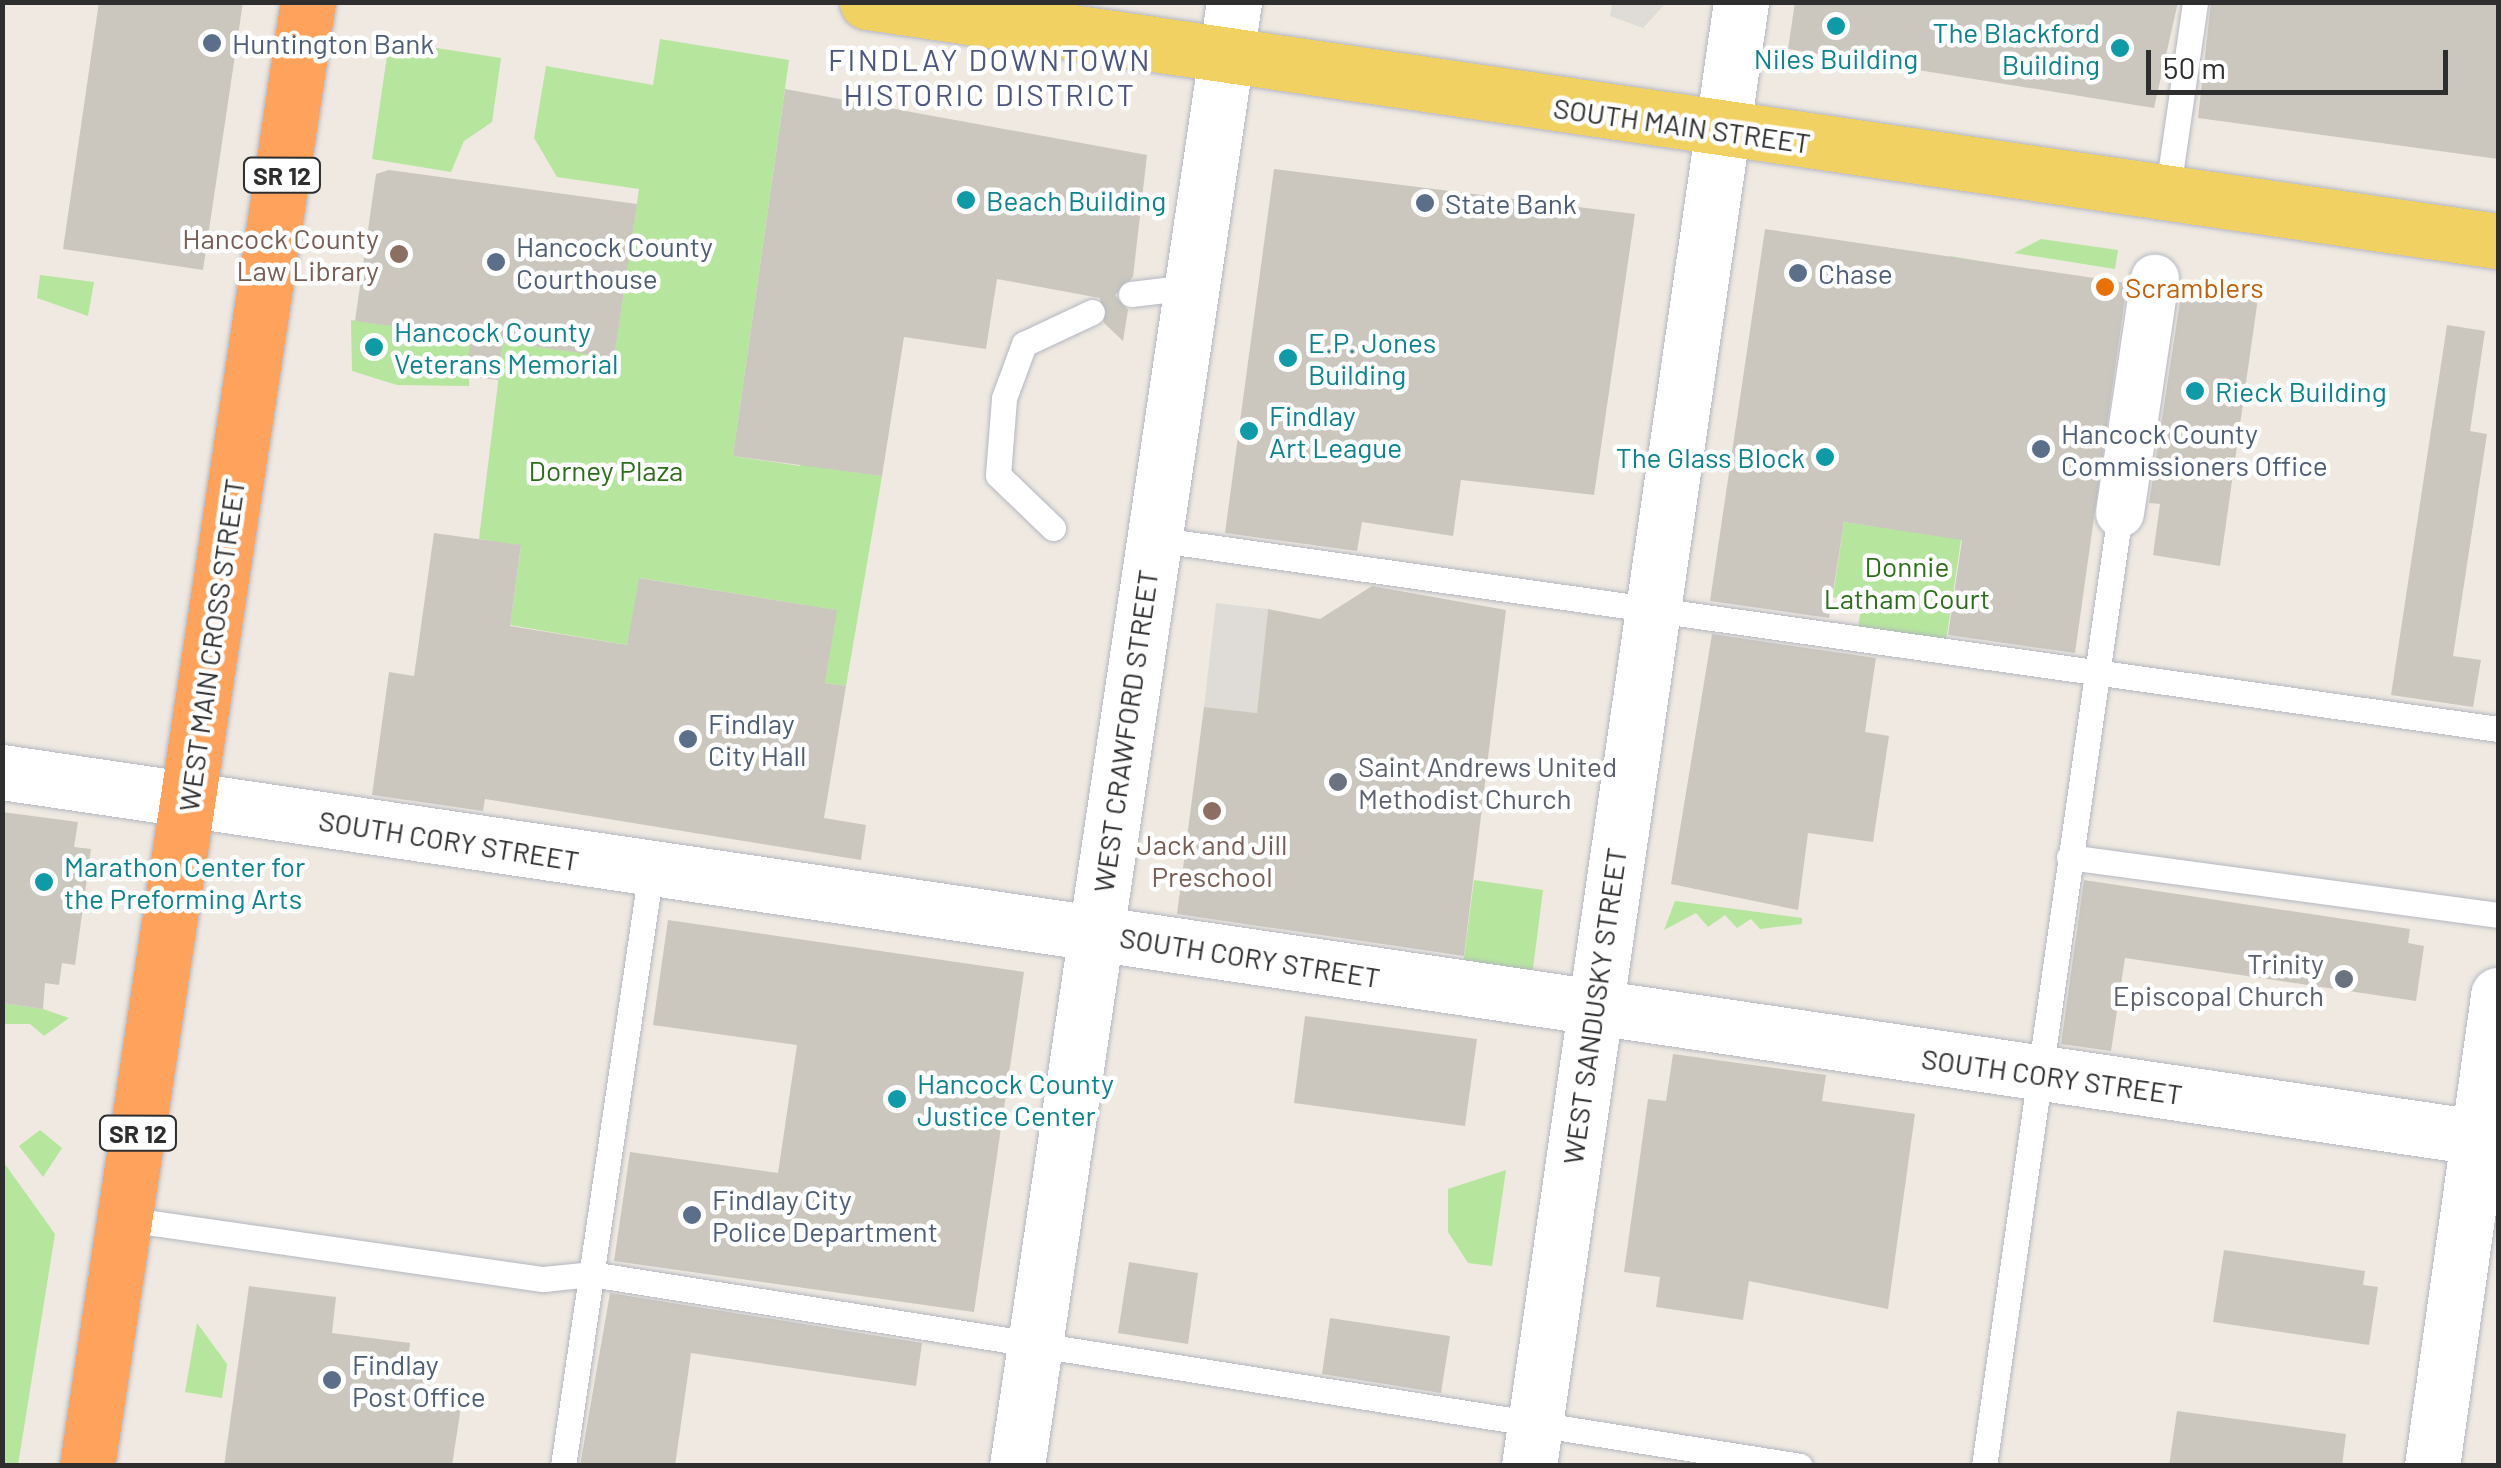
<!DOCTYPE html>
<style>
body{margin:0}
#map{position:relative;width:2501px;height:1468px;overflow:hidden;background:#efe9e1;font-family:Barlow,sans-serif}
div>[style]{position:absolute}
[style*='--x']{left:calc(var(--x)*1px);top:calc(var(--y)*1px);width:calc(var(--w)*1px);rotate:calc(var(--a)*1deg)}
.green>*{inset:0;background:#b6e59e}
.plaza>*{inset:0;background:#dfdcd8}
.building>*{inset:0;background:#cbc7bf}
.roads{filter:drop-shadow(0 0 2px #b4b7c1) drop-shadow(0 0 2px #b4b7c1)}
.lane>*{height:25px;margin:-12.5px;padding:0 12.5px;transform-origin:12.5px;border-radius:12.5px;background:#fff}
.street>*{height:48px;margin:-24px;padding:0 24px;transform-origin:24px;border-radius:24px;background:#fff}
.secondary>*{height:55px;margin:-27.5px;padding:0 27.5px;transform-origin:27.5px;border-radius:27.5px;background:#fff}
.primary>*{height:55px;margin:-27.5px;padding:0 27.5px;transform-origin:27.5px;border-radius:27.5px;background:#f2d163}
.highway>*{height:55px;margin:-27.5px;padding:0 27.5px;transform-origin:27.5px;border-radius:27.5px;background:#ffa35c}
.dots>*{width:28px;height:28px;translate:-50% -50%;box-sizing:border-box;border:5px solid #fff;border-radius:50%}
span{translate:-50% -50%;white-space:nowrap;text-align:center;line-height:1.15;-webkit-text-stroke:9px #fff;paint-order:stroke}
.shield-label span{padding:2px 8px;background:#fff;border:2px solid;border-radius:8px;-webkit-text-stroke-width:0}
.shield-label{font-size:25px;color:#2e2e2e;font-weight:700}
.culture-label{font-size:28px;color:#0d838f}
.right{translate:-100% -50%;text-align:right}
.left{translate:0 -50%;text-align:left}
.service-label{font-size:28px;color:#4e5e75}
.street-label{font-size:28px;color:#2e2e2e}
.education-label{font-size:28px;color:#785e54}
.food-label{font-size:28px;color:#c56008}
.park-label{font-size:28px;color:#2c6e1b}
.worship-label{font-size:28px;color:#5b616d}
.neighbourhood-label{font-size:30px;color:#4d5680;letter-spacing:2.5px}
.frame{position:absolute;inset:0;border:5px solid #2e2e2e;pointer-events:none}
.scale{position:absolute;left:2146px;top:50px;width:302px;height:45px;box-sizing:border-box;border:5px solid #2e2e2e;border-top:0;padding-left:12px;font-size:30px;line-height:35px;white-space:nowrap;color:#2e2e2e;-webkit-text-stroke:8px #fff;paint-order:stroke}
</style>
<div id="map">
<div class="green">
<i style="clip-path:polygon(660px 39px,789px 60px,733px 456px,800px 466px,804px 437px,848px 471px,882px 476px,846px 686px,825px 683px,836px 610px,640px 578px,627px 645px,510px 625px,521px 546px,479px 539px,503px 342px,614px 357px,639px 189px,557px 177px,534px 138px,546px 66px,653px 85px)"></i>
<i style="clip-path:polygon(398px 42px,501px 58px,492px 122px,464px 141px,451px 172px,372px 159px,388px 49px)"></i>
<i style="clip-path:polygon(2041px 239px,2118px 250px,2115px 269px,2014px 253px)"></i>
<i style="clip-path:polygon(1950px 256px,2002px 265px,1946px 641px,1858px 628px,1862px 602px,1833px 597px,1844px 522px,1908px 531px)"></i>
<i style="clip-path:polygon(40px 275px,94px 282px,88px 316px,37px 298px)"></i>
<i style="clip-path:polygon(351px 320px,471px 337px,469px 386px,397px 385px,352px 371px)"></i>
<i style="clip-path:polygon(1474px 880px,1543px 890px,1532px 976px,1463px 966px)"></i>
<i style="clip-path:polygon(1675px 901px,1802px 918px,1802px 924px,1760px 929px,1751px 919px,1737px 928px,1725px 915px,1708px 927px,1696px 913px,1664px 930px)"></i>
<i style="clip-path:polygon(3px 1003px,43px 1009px,69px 1018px,44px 1036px,30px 1024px,3px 1024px)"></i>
<i style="clip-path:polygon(40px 1130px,62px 1148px,43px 1177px,19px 1146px)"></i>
<i style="clip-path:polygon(2px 1160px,55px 1234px,18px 1465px,3px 1465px)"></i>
<i style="clip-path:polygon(1506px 1170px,1492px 1266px,1468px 1263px,1448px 1232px,1448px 1189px)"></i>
<i style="clip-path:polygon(197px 1323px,227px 1364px,222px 1398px,185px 1392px)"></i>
</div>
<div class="plaza">
<i style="clip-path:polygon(1612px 3px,1612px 2px,1666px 3px,1643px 28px,1610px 16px)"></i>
<i style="clip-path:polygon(1216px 603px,1268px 609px,1257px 713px,1204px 707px)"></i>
</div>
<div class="building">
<i style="clip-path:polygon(99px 2px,243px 2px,203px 270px,63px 249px)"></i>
<i style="clip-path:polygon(1795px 2px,2178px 2px,2154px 108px,1788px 49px)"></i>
<i style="clip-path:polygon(2211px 2px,2498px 2px,2498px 159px,2198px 118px)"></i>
<i style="clip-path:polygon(785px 89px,1147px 155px,1133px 277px,1115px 295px,1128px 310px,1123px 341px,1104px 323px,1100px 298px,997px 279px,986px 349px,904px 337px,882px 476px,733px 456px)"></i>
<i style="clip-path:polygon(1274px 169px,1635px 214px,1594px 495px,1461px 480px,1453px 536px,1362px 522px,1357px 551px,1225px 533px)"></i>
<i style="clip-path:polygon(389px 170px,637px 204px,614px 358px,503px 342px,498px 380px,482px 378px,466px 375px,471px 337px,355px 321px,376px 174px)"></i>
<i style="clip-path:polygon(1765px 229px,2127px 283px,2075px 653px,1948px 635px,1962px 540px,1844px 522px,1829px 618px,1710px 601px)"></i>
<i style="clip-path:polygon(2182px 288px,2258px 298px,2220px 566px,2153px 555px,2160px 504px,2149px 503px)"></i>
<i style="clip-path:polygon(2447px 325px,2485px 331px,2470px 431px,2487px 434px,2453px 656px,2481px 660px,2473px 707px,2391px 695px)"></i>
<i style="clip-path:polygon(434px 533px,521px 545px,510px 626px,627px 645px,639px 578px,837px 610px,825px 683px,846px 686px,824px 818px,866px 825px,861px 860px,485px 799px,483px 811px,372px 795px,389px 672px,414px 676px)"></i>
<i style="clip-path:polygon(1372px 586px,1506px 610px,1464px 956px,1177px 914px,1204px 707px,1257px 713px,1268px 609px,1320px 619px)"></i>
<i style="clip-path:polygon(1712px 634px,1876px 658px,1865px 732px,1889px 736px,1873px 842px,1808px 833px,1798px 910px,1671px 884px)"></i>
<i style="clip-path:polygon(2px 812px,78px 822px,74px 847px,91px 849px,75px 965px,62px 963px,59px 985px,45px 983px,43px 1009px,2px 1003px)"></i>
<i style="clip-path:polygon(2084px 880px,2410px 929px,2408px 943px,2424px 946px,2416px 1001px,2125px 958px,2111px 1051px,2061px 1044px)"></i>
<i style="clip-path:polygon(668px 920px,1024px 972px,974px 1312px,614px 1261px,630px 1152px,778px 1173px,797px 1045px,653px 1025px)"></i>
<i style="clip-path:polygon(1305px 1016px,1477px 1039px,1465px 1126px,1294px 1103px)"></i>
<i style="clip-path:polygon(1673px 1054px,1826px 1075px,1822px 1101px,1915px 1114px,1888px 1309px,1749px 1281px,1743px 1320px,1656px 1307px,1660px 1277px,1624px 1272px,1648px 1099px,1666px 1101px)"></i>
<i style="clip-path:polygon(2224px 1250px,2365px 1271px,2363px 1285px,2378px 1287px,2369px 1345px,2213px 1322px)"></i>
<i style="clip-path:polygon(1129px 1262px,1198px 1273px,1188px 1344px,1118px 1333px)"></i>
<i style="clip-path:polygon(249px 1286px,336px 1297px,332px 1333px,410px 1343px,407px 1370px,430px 1373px,428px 1388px,463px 1393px,452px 1466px,224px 1466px)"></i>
<i style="clip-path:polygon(610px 1293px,922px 1343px,916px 1386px,691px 1353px,675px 1466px,580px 1466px)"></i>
<i style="clip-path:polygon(1330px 1318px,1450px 1336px,1441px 1393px,1322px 1374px)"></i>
<i style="clip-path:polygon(2177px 1411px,2346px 1434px,2342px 1466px,2169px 1466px)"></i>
</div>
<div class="roads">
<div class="lane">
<i style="--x:2167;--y:195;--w:195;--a:-81.7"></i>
<i style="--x:1131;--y:294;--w:59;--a:-6.8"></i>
<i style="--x:1053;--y:528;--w:76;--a:-136.1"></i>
<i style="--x:998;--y:475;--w:77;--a:-85.5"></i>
<i style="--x:1004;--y:398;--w:58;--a:-69.7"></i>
<i style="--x:1024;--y:344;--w:75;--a:-25.2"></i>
<i style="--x:1153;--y:539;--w:1358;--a:8.04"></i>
<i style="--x:2069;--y:857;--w:433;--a:7.7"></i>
<i style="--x:125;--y:1219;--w:422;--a:8.2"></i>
<i style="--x:543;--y:1279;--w:48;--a:-5.9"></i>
<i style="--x:591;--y:1274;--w:1224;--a:9.02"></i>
<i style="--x:563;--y:1466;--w:602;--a:-81.6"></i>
<i style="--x:1984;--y:1466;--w:963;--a:-81.88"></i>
</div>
<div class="street">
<i style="--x:2120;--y:513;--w:237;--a:-81.5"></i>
</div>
<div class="secondary">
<i style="--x:2;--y:772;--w:2523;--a:8.39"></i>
<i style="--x:1017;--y:1466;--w:1480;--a:-81.57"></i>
<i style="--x:1529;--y:1466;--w:1479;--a:-81.76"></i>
<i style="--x:2432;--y:1466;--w:476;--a:-82"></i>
</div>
<div class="primary">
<i style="--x:867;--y:2;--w:1648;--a:8.34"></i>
</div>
<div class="highway">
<i style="--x:87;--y:1466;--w:1481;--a:-81.42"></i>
</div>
</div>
<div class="dots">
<i style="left:1836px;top:26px;background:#0f9aa8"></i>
<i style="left:212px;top:43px;background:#5c6f8a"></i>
<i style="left:2120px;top:48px;background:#0f9aa8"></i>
<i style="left:966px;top:200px;background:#0f9aa8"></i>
<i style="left:1425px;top:203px;background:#5c6f8a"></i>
<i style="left:399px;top:254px;background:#8d6e63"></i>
<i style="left:496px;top:262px;background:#5c6f8a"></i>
<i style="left:1798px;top:273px;background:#5c6f8a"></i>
<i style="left:2105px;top:287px;background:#e8710a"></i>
<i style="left:374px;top:347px;background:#0f9aa8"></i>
<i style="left:1288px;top:358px;background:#0f9aa8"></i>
<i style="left:2195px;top:391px;background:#0f9aa8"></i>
<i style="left:1249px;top:431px;background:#0f9aa8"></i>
<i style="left:2041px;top:449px;background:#5c6f8a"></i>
<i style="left:1825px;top:457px;background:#0f9aa8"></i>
<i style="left:688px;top:739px;background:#5c6f8a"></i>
<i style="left:1338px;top:782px;background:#6b7280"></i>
<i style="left:1212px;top:811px;background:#8d6e63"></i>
<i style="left:44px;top:882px;background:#0f9aa8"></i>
<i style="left:2344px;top:979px;background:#6b7280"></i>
<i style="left:897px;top:1099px;background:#0f9aa8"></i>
<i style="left:692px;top:1215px;background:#5c6f8a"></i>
<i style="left:332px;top:1380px;background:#5c6f8a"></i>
</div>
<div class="shield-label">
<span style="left:282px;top:175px">SR 12</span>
<span style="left:138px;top:1133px">SR 12</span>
</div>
<div class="culture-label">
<span class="right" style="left:2100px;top:48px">The Blackford<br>Building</span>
<span style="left:1836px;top:58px">Niles Building</span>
<span class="left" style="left:986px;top:200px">Beach Building</span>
<span class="left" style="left:394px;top:347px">Hancock County<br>Veterans Memorial</span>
<span class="left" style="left:1308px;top:358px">E.P. Jones<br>Building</span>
<span class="left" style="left:2215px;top:391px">Rieck Building</span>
<span class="left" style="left:1269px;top:431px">Findlay<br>Art League</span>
<span class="right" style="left:1805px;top:457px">The Glass Block</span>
<span class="left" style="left:64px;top:882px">Marathon Center for<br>the Preforming Arts</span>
<span class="left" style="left:917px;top:1099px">Hancock County<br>Justice Center</span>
</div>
<div class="service-label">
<span class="left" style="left:232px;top:43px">Huntington Bank</span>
<span class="left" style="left:1445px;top:203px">State Bank</span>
<span class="left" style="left:516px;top:262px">Hancock County<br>Courthouse</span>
<span class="left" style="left:1818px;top:273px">Chase</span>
<span class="left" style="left:2061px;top:449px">Hancock County<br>Commissioners Office</span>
<span class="left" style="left:708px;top:739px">Findlay<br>City Hall</span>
<span class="left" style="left:712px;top:1215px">Findlay City<br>Police Department</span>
<span class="left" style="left:352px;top:1380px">Findlay<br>Post Office</span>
</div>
<div class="street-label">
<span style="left:1682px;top:125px;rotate:8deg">SOUTH MAIN STREET</span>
<span style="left:211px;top:645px;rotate:-82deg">WEST MAIN CROSS STREET</span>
<span style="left:1125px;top:731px;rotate:-82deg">WEST CRAWFORD STREET</span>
<span style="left:449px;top:840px;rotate:9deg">SOUTH CORY STREET</span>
<span style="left:1250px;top:957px;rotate:9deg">SOUTH CORY STREET</span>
<span style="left:1594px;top:1006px;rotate:-82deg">WEST SANDUSKY STREET</span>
<span style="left:2052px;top:1076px;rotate:8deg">SOUTH CORY STREET</span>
</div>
<div class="education-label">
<span class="right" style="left:379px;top:254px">Hancock County<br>Law Library</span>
<span style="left:1212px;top:860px">Jack and Jill<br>Preschool</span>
</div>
<div class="food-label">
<span class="left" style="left:2125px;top:287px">Scramblers</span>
</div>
<div class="park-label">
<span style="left:606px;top:470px">Dorney Plaza</span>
<span style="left:1907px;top:582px">Donnie<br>Latham Court</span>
</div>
<div class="worship-label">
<span class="left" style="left:1358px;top:782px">Saint Andrews United<br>Methodist Church</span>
<span class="right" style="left:2324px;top:979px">Trinity<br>Episcopal Church</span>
</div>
<div class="neighbourhood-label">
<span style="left:990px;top:76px">FINDLAY DOWNTOWN<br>HISTORIC DISTRICT</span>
</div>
<div class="frame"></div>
<div class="scale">50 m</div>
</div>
